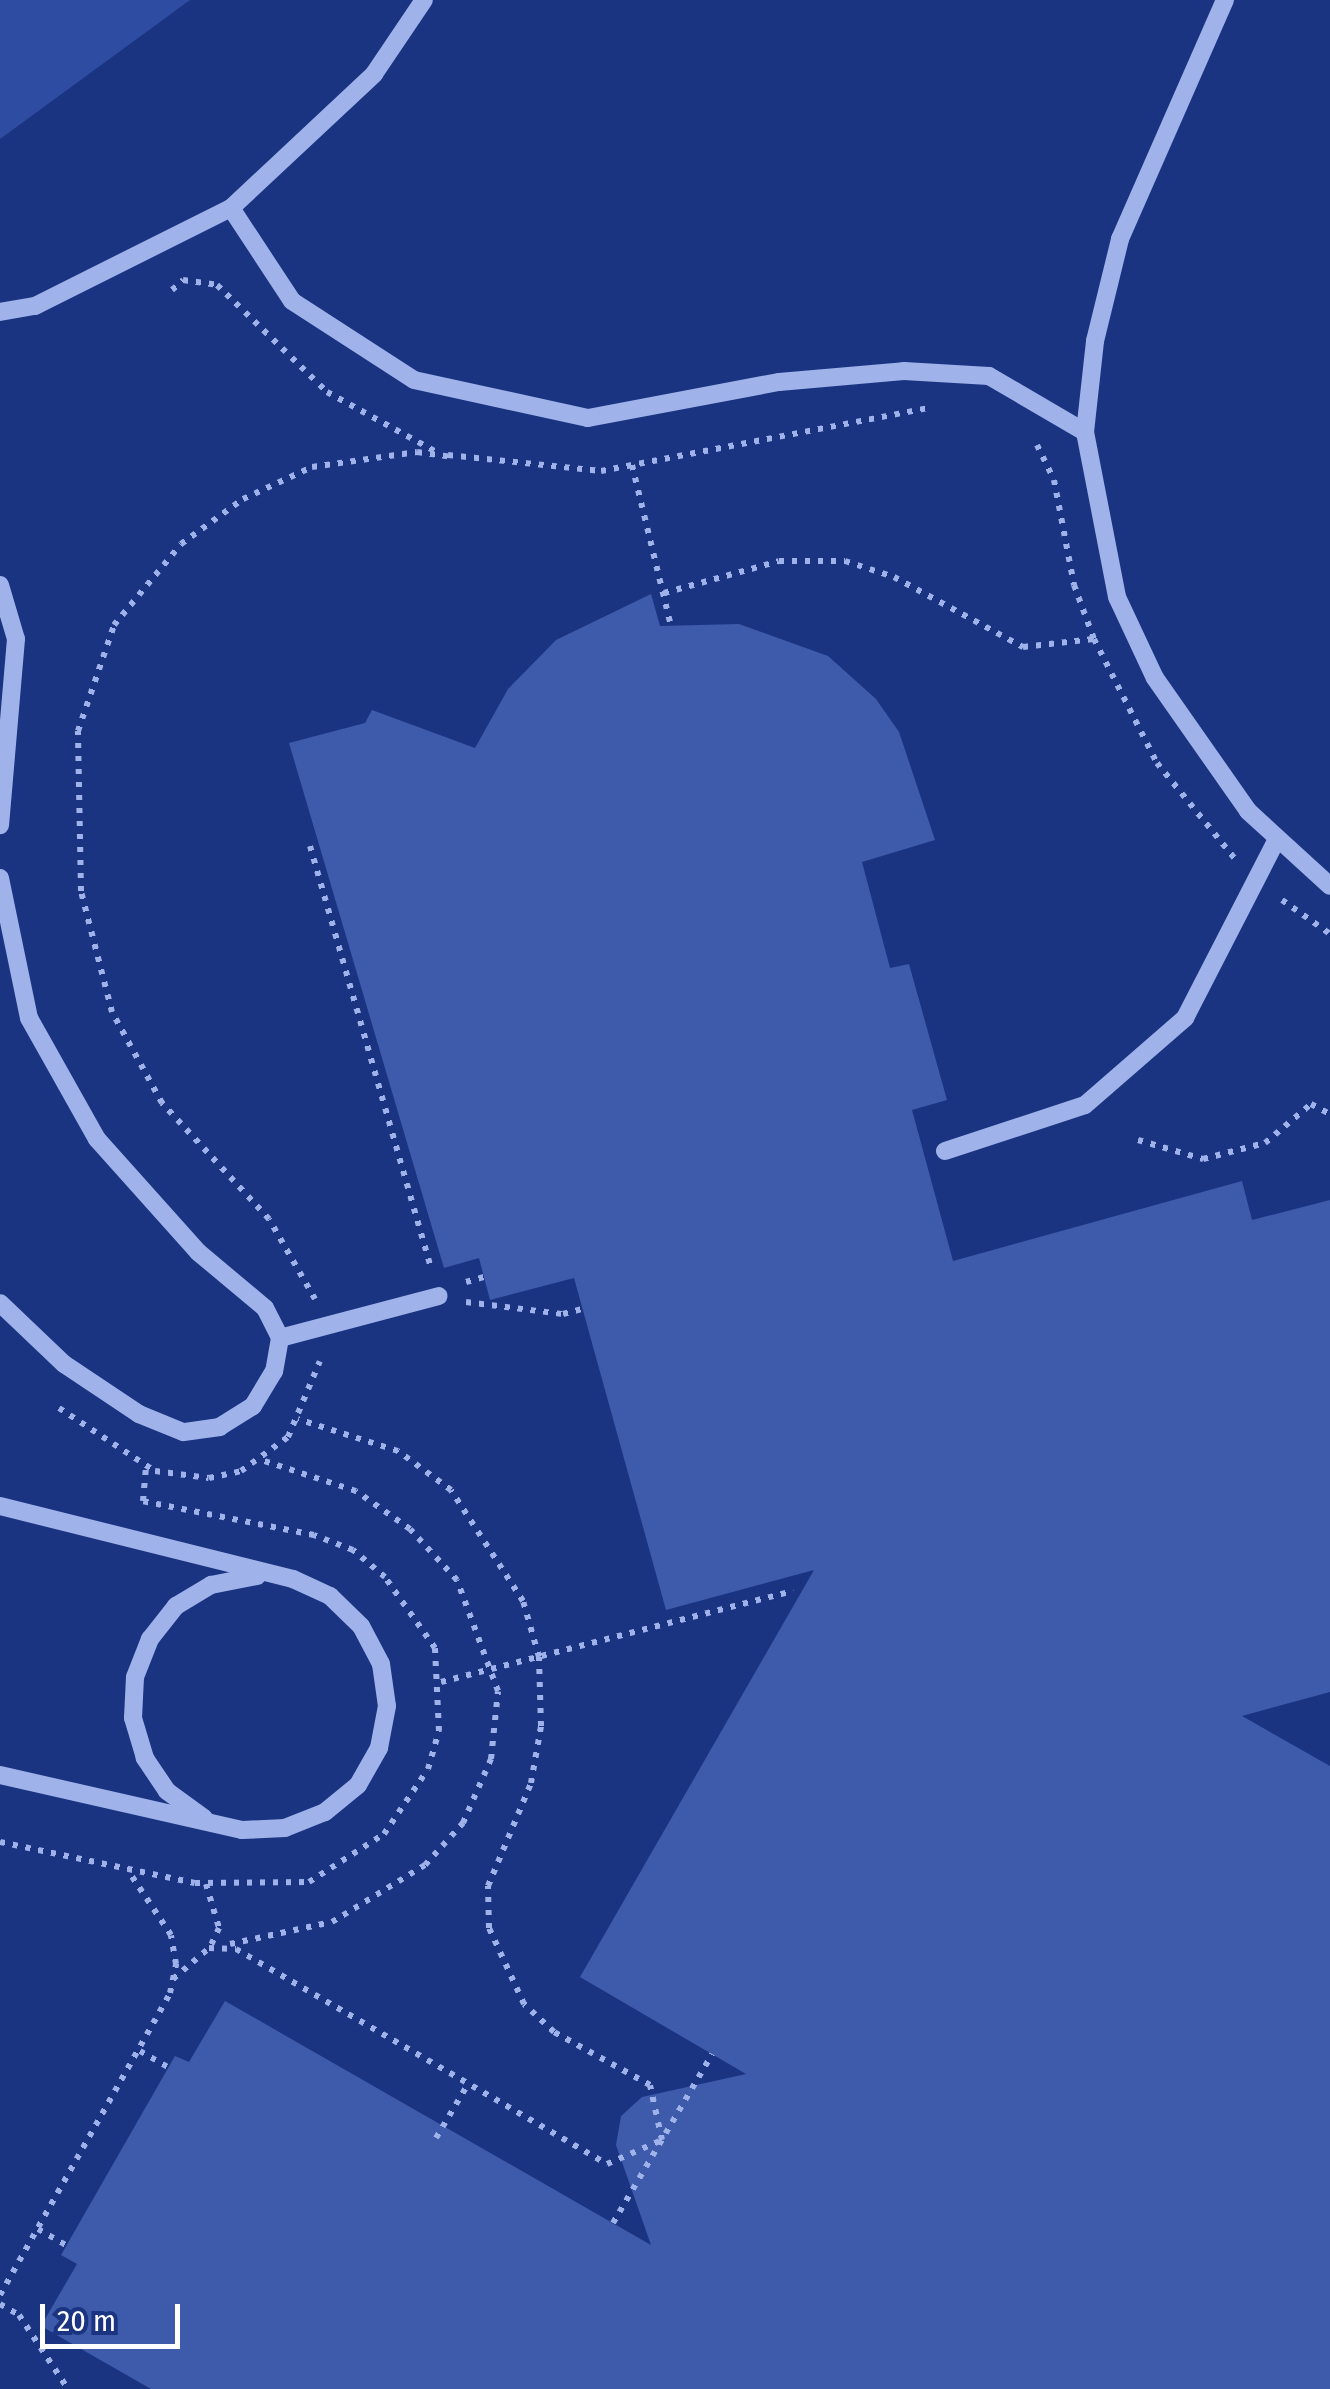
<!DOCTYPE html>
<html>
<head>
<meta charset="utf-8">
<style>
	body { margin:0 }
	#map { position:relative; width:1330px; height:2389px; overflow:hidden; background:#1b3482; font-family:"Fira Sans Condensed",sans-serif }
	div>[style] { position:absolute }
	.green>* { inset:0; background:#2e4ca1 }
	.building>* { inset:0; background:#3e5aaa }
	.path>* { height:6px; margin-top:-3px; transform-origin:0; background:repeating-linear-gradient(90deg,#9fb3ea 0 5px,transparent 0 13px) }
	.minor>* { height:18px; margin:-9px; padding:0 9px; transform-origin:9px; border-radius:9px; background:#9fb3ea }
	span { translate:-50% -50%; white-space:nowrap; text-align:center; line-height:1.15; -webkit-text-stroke:9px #1b3482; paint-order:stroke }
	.scale { position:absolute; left:40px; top:2304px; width:140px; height:45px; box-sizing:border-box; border:5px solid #fff; border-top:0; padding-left:12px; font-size:30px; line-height:35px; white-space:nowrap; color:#fff; -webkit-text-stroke:8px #1b3482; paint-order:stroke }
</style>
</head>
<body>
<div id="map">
	<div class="green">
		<i style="clip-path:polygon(0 0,190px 0,0 139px)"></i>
	</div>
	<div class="building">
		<i style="clip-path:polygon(651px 594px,660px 626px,739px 624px,828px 656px,876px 699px,899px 732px,935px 840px,862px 862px,890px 968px,909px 964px,947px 1100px,912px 1110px,953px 1261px,1242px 1181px,1252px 1220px,1330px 1200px,1330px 1692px,1242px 1716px,1330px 1766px,1330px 2389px,151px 2389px,41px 2326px,77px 2264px,61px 2255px,175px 2056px,189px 2062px,225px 2001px,651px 2245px,616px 2145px,621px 2116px,642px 2097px,746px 2074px,580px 1977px,814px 1570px,666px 1610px,574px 1278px,490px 1300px,479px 1258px,444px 1268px,289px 743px,365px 723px,372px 710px,475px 748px,508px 689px,556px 640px)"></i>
	</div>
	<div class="path">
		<i style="left:172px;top:290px;width:15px;rotate:-42deg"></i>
		<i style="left:183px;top:280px;width:34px;rotate:8deg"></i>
		<i style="left:217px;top:285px;width:153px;rotate:44.2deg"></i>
		<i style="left:327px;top:392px;width:124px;rotate:28.8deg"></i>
		<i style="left:1037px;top:445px;width:39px;rotate:64deg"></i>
		<i style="left:1054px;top:480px;width:107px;rotate:79.2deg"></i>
		<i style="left:1074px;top:585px;width:58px;rotate:69.7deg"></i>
		<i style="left:1094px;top:639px;width:139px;rotate:63.1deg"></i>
		<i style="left:1157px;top:763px;width:124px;rotate:50.9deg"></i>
		<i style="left:448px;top:455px;width:154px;rotate:6deg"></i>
		<i style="left:601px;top:471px;width:334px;rotate:-10.9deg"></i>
		<i style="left:632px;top:465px;width:166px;rotate:76.4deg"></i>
		<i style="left:664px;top:593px;width:119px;rotate:-15.5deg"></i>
		<i style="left:779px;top:561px;width:66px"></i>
		<i style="left:845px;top:561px;width:52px;rotate:18.1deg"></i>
		<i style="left:894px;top:577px;width:147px;rotate:28.5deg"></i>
		<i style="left:1023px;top:647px;width:71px;rotate:-6.4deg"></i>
		<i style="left:310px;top:846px;width:439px;rotate:74deg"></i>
		<i style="left:1282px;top:900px;width:59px;rotate:35.3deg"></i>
		<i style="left:1138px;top:1140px;width:68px;rotate:16.3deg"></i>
		<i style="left:1203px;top:1159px;width:64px;rotate:-14.5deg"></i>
		<i style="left:1265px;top:1143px;width:60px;rotate:-40.3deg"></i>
		<i style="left:1311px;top:1104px;width:21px;rotate:28deg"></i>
		<i style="left:466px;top:1282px;width:19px;rotate:-16deg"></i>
		<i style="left:315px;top:1299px;width:92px;rotate:-119.9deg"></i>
		<i style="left:269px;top:1219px;width:158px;rotate:-132.7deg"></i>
		<i style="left:162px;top:1103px;width:104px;rotate:-118.8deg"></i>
		<i style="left:112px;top:1012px;width:125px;rotate:-104.4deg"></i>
		<i style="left:81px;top:891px;width:160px;rotate:-91.1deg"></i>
		<i style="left:78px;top:731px;width:112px;rotate:-71.2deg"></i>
		<i style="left:114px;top:625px;width:105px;rotate:-50.4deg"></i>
		<i style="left:181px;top:544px;width:77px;rotate:-36deg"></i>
		<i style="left:243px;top:499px;width:76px;rotate:-24.9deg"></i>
		<i style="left:312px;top:467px;width:106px;rotate:-8.1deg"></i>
		<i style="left:417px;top:452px;width:35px;rotate:8deg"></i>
		<i style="left:466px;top:1302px;width:98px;rotate:7.1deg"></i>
		<i style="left:563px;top:1314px;width:20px;rotate:-15deg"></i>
		<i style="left:59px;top:1408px;width:115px;rotate:33.3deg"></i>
		<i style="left:155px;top:1471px;width:54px;rotate:7.4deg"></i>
		<i style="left:209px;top:1478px;width:33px;rotate:-12deg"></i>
		<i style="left:241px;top:1471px;width:58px;rotate:-35.9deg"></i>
		<i style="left:288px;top:1437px;width:82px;rotate:-67.2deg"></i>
		<i style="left:441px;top:1682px;width:364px;rotate:-14.5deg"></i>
		<i style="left:0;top:1842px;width:199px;rotate:11.9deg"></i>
		<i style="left:195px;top:1883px;width:114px;rotate:-0.5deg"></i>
		<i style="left:309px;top:1882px;width:89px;rotate:-32.6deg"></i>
		<i style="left:384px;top:1834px;width:78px;rotate:-55.9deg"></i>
		<i style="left:428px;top:1769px;width:40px;rotate:-74deg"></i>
		<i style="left:439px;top:1731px;width:83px;rotate:-92.8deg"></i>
		<i style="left:435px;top:1648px;width:87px;rotate:-125.2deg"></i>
		<i style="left:385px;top:1577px;width:42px;rotate:-139.8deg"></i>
		<i style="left:353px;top:1550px;width:42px;rotate:-159deg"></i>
		<i style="left:314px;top:1535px;width:174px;rotate:-168.8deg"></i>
		<i style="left:143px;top:1501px;width:35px;rotate:-85deg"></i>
		<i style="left:206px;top:1884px;width:46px;rotate:73.5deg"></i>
		<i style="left:219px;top:1928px;width:21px;rotate:115deg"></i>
		<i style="left:230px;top:1944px;width:104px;rotate:-12.2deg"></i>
		<i style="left:332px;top:1922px;width:109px;rotate:-31.5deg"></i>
		<i style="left:425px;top:1865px;width:57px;rotate:-47.9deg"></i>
		<i style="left:463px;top:1823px;width:70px;rotate:-66.4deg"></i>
		<i style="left:491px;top:1759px;width:68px;rotate:-84.1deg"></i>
		<i style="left:498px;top:1691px;width:118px;rotate:-110.3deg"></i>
		<i style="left:457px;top:1580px;width:69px;rotate:-132.7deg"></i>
		<i style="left:410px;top:1529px;width:66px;rotate:-144.9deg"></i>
		<i style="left:356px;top:1491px;width:100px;rotate:-161.9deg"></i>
		<i style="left:173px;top:1979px;width:48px;rotate:-40.7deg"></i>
		<i style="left:209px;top:1948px;width:27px;rotate:2deg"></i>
		<i style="left:236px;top:1949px;width:429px;rotate:30.1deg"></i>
		<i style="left:607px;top:2164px;width:60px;rotate:-23.6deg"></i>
		<i style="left:662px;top:2140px;width:56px;rotate:-102.3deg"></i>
		<i style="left:650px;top:2085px;width:110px;rotate:-151.1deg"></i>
		<i style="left:554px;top:2032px;width:41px;rotate:-137deg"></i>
		<i style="left:524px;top:2004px;width:84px;rotate:-114.7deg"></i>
		<i style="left:489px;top:1928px;width:42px;rotate:-91.4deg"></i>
		<i style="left:488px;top:1886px;width:112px;rotate:-67.3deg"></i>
		<i style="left:531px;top:1783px;width:58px;rotate:-80deg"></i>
		<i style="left:541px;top:1726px;width:69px;rotate:-91.7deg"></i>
		<i style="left:539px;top:1657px;width:58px;rotate:-105.9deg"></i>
		<i style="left:523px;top:1601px;width:132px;rotate:-123deg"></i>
		<i style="left:451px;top:1490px;width:66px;rotate:-143.7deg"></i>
		<i style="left:398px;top:1451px;width:105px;rotate:-162.3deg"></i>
		<i style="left:140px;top:2051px;width:32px;rotate:30deg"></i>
		<i style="left:436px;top:2138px;width:63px;rotate:-59.3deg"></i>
		<i style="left:613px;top:2223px;width:196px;rotate:-59.6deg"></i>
		<i style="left:38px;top:2229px;width:32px;rotate:30deg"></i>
		<i style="left:0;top:2295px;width:347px;rotate:-60.6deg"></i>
		<i style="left:170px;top:1993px;width:30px;rotate:-78deg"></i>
		<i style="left:176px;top:1964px;width:29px;rotate:-100deg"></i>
		<i style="left:171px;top:1935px;width:76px;rotate:-123.7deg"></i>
		<i style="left:0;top:2304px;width:22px;rotate:30deg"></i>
		<i style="left:19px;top:2315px;width:89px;rotate:56.5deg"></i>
	</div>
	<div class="minor">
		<i style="left:231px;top:208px;width:111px;rotate:56.7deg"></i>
		<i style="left:292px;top:301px;width:145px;rotate:32.9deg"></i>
		<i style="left:414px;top:380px;width:178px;rotate:12.3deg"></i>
		<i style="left:588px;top:418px;width:194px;rotate:-10.7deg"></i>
		<i style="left:779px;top:382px;width:125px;rotate:-5deg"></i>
		<i style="left:904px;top:371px;width:85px;rotate:3.4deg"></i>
		<i style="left:989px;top:376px;width:111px;rotate:30.3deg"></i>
		<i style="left:1085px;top:432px;width:92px;rotate:-83.7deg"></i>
		<i style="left:1095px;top:341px;width:105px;rotate:-76.2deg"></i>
		<i style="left:1120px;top:239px;width:261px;rotate:-66.3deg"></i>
		<i style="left:0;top:312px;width:36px;rotate:-10deg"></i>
		<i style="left:35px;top:306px;width:219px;rotate:-26.6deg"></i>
		<i style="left:231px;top:208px;width:196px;rotate:-43.1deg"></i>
		<i style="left:374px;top:74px;width:89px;rotate:-56deg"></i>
		<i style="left:1085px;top:432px;width:168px;rotate:79deg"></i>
		<i style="left:1117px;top:597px;width:89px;rotate:64.9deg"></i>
		<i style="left:1155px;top:678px;width:162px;rotate:55deg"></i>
		<i style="left:1248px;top:811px;width:111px;rotate:42.4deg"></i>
		<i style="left:0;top:585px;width:56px;rotate:73.5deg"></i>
		<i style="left:16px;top:639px;width:187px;rotate:94.9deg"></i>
		<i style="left:0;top:878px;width:143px;rotate:78.3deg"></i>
		<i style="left:29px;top:1018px;width:139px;rotate:60.7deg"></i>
		<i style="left:97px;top:1139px;width:152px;rotate:48.2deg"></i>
		<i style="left:198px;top:1252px;width:87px;rotate:39.9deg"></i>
		<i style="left:265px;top:1308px;width:34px;rotate:63deg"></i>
		<i style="left:280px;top:1338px;width:34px;rotate:100deg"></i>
		<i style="left:274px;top:1371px;width:41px;rotate:121deg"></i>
		<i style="left:253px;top:1406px;width:39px;rotate:148deg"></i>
		<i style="left:220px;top:1427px;width:37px;rotate:172deg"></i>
		<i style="left:183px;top:1432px;width:48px;rotate:-157.8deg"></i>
		<i style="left:139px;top:1414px;width:90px;rotate:-146.3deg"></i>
		<i style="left:64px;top:1364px;width:88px;rotate:-136.4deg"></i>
		<i style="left:945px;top:1151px;width:147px;rotate:-18.2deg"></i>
		<i style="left:1085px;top:1105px;width:133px;rotate:-41deg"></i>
		<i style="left:1185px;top:1018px;width:199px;rotate:-62.8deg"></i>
		<i style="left:280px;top:1338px;width:164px;rotate:-14.8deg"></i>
		<i style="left:0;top:1506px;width:302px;rotate:14deg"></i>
		<i style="left:293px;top:1579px;width:41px;rotate:24.7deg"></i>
		<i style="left:330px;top:1596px;width:43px;rotate:44.1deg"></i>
		<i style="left:361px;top:1626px;width:43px;rotate:62.2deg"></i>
		<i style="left:381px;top:1664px;width:42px;rotate:81.9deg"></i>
		<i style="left:387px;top:1706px;width:43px;rotate:100.8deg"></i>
		<i style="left:379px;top:1748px;width:43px;rotate:119.6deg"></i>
		<i style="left:358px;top:1785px;width:43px;rotate:140.7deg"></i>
		<i style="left:325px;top:1812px;width:43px;rotate:158.2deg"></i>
		<i style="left:285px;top:1828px;width:43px;rotate:177.3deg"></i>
		<i style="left:242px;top:1830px;width:248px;rotate:-167.2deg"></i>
		<i style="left:204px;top:1818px;width:46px;rotate:-143.9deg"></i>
		<i style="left:167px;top:1791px;width:40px;rotate:-124deg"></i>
		<i style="left:145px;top:1758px;width:42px;rotate:-106.7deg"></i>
		<i style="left:133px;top:1718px;width:41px;rotate:-87.2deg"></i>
		<i style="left:135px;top:1677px;width:41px;rotate:-68.5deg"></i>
		<i style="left:150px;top:1639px;width:42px;rotate:-51.8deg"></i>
		<i style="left:176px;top:1606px;width:41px;rotate:-31deg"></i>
		<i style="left:211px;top:1585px;width:47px;rotate:-11.1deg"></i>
	</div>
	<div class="scale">20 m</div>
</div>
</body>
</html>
